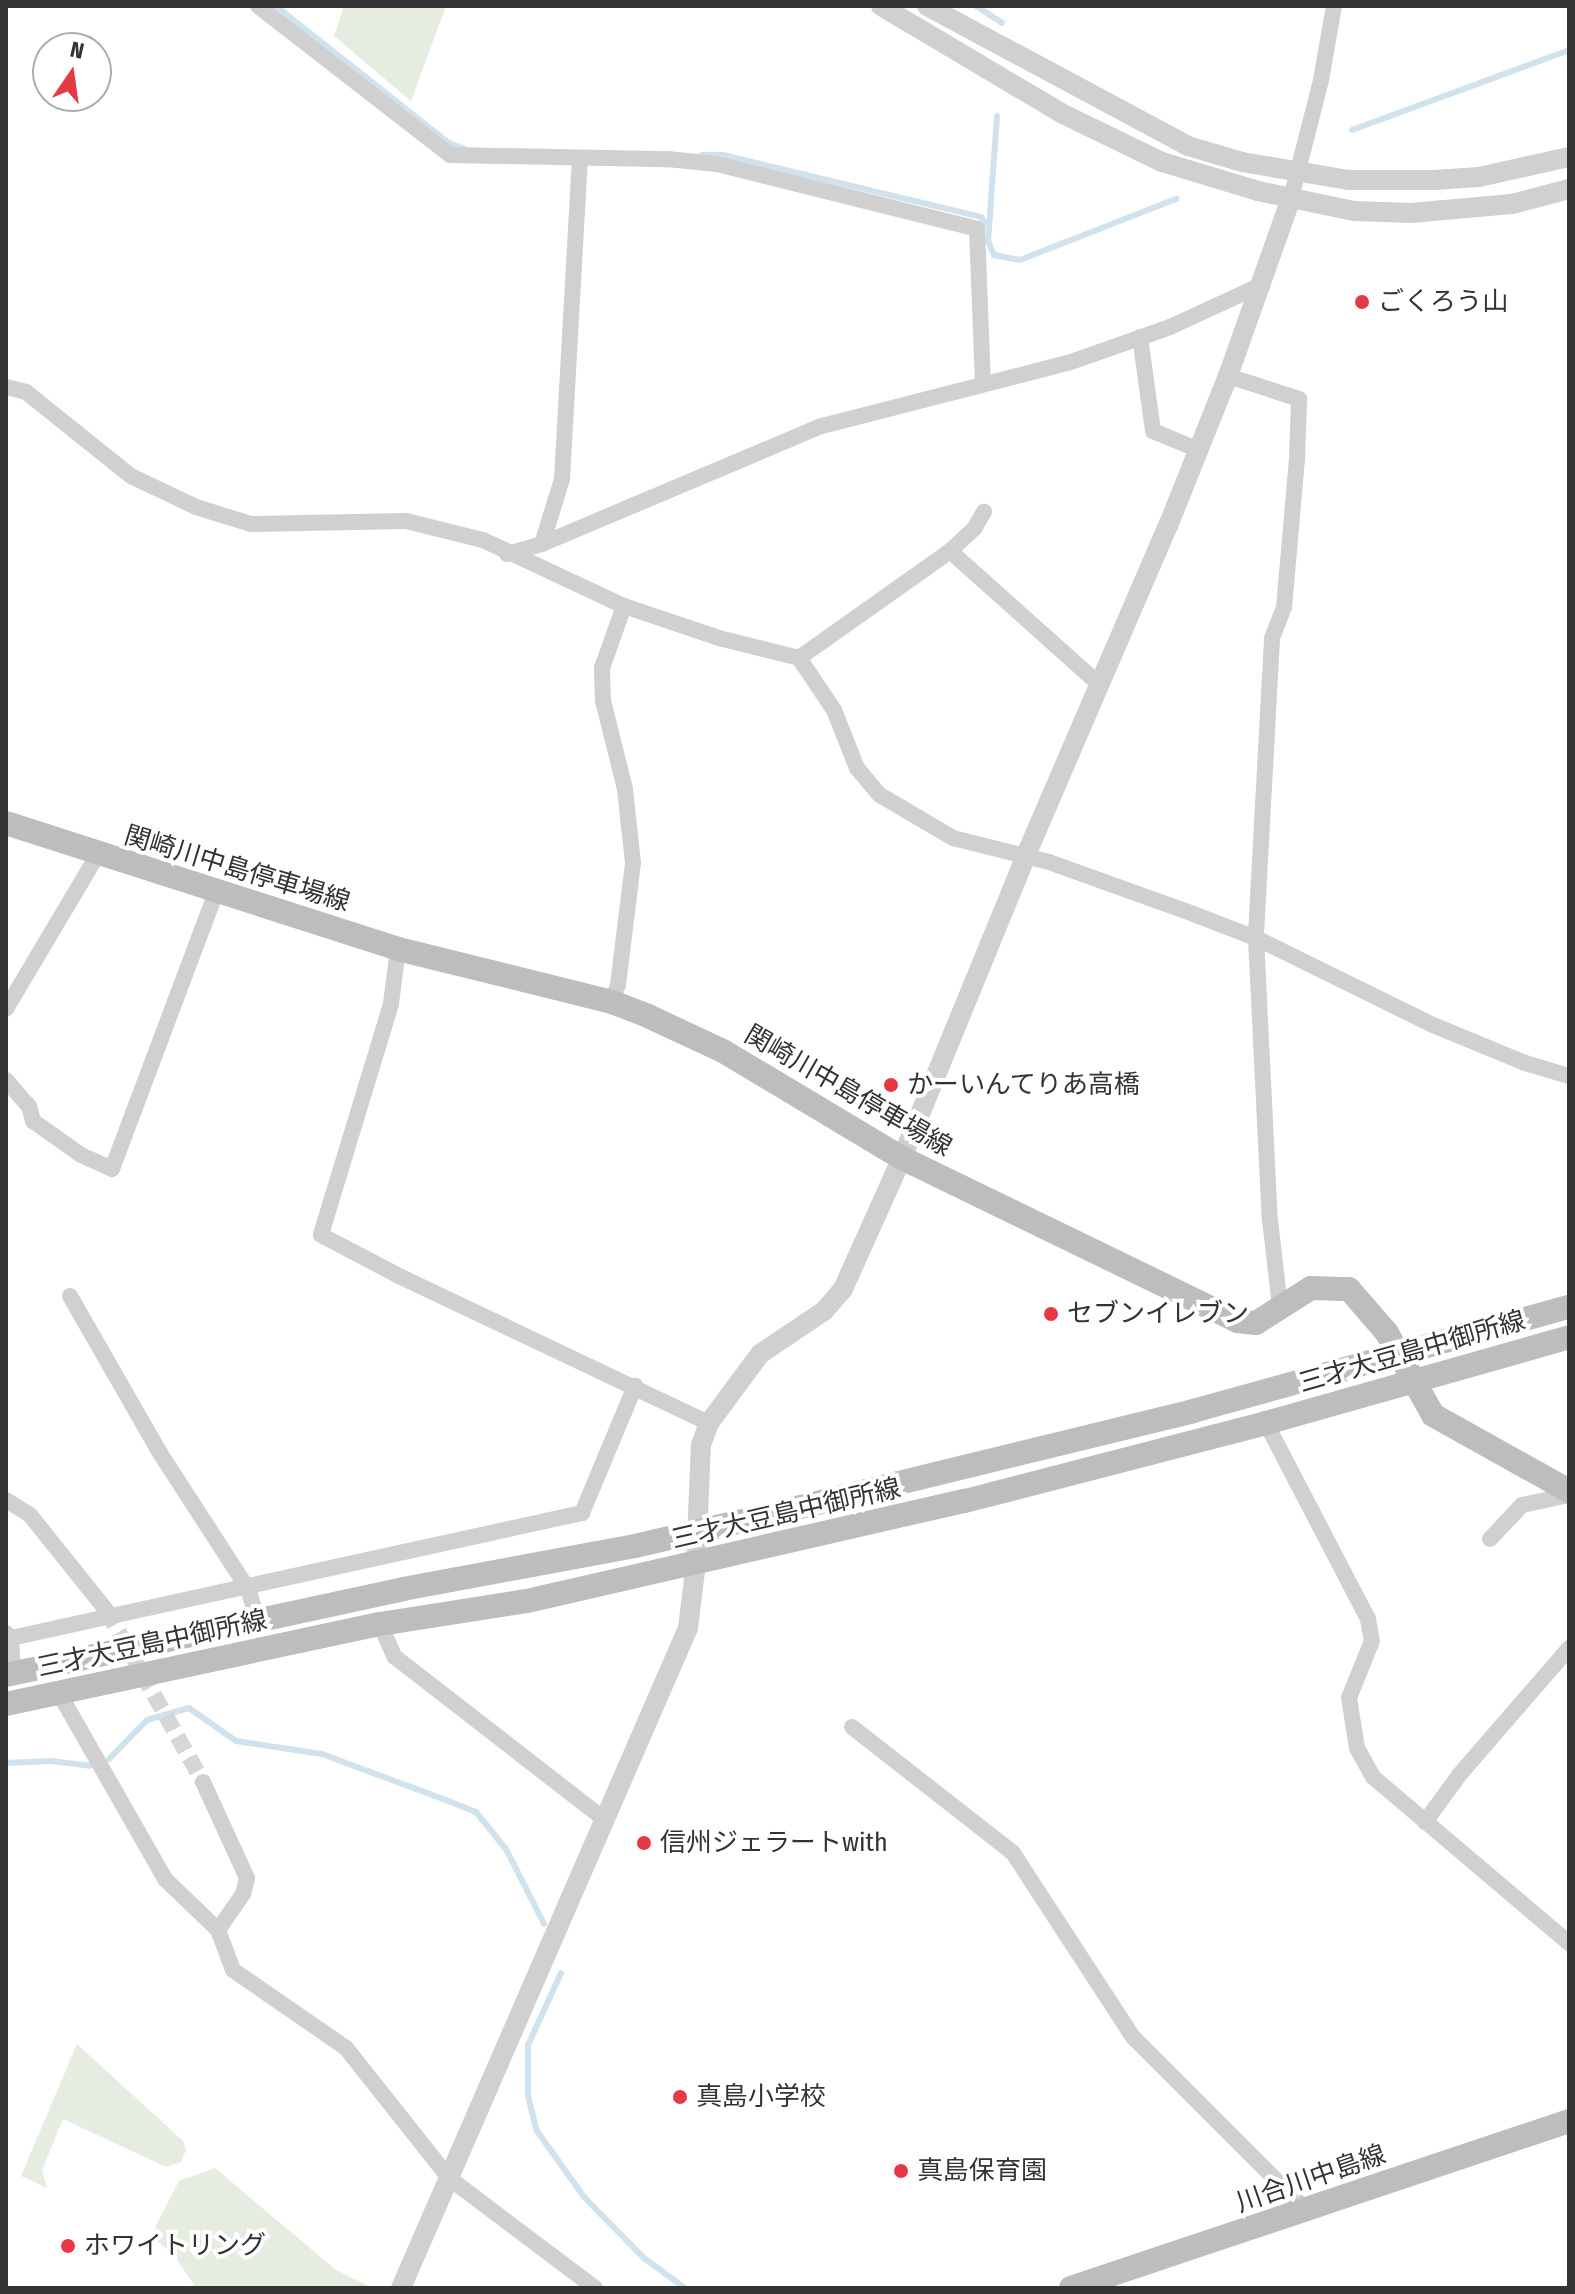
<!DOCTYPE html>
<html>
<head>
<meta charset="utf-8">
<style>
	body { margin:0 }
	#map { position:relative; width:1575px; height:2294px; overflow:hidden; background:#fff; font-family:"Fira Sans Condensed","Noto Sans JP",sans-serif }
	div>[style] { position:absolute }
	.green>* { inset:0; background:#e6ecdf }
	.stream>* { height:6px; margin:-3px; padding:0 3px; transform-origin:3px; border-radius:3px; background:#cfe2ee }
	.minor-tunnel>* { height:16px; margin-top:-8px; transform-origin:0; background:repeating-linear-gradient(90deg,#d6d6d6 0 16px,transparent 0 24px) }
	.minor>* { height:16px; margin:-8px; padding:0 8px; transform-origin:8px; border-radius:8px; background:#d0d0d0 }
	.tertiary>* { height:20px; margin:-10px; padding:0 10px; transform-origin:10px; border-radius:10px; background:#d0d0d0 }
	.secondary>* { height:24px; margin:-12px; padding:0 12px; transform-origin:12px; border-radius:12px; background:#bdbdbd }
	.dots>* { width:22px; height:22px; translate:-50% -50%; box-sizing:border-box; border:4px solid #fff; border-radius:50% }
	span { translate:-50% -50%; white-space:nowrap; text-align:center; line-height:1.15; -webkit-text-stroke:8px #fff; paint-order:stroke }
	.poi-label { font-size:26px; color:#333 }
	.left { translate:0 -50%; text-align:left }
	.street-label { font-size:26px; color:#333 }
	.frame { position:absolute; inset:0; border:8px solid #333; pointer-events:none }
	.north { position:absolute; left:32px; top:32px; width:80px; height:80px; box-sizing:border-box; background:#fff; border:2px solid #adadad; border-radius:50%; rotate:13deg; font-size:22px; font-weight:700; line-height:32px; text-align:center; color:#333 }
	.north::after { content:''; display:block; margin:auto; width:28px; height:36px; background:#e63946; clip-path:polygon(50% 0,100% 100%,50% 72%,0 100%) }
</style>
</head>
<body>
<div id="map">
	<div class="green">
		<i style="clip-path:polygon(344px 6px,446px 6px,411px 101px,334px 36px)"></i>
		<i style="clip-path:polygon(77px 2044px,183px 2141px,186px 2150px,181px 2162px,166px 2167px,63px 2119px,42px 2170px,47px 2188px,21px 2176px)"></i>
		<i style="clip-path:polygon(215px 2168px,336px 2270px,373px 2288px,196px 2288px,176px 2258px,151px 2235px,179px 2181px)"></i>
	</div>
	<div class="stream">
		<i style="left:276px;top:6px;width:221px;rotate:38.4deg"></i>
		<i style="left:449px;top:143px;width:15px;rotate:20deg"></i>
		<i style="left:976px;top:6px;width:31px;rotate:33deg"></i>
		<i style="left:997px;top:116px;width:125px;rotate:94.1deg"></i>
		<i style="left:988px;top:241px;width:15px;rotate:67deg"></i>
		<i style="left:994px;top:255px;width:26px;rotate:11deg"></i>
		<i style="left:1020px;top:260px;width:168px;rotate:-21.4deg"></i>
		<i style="left:1352px;top:130px;width:231px;rotate:-20.2deg"></i>
		<i style="left:702px;top:155px;width:21px"></i>
		<i style="left:723px;top:155px;width:265px;rotate:13.5deg"></i>
		<i style="left:981px;top:217px;width:14px;rotate:56deg"></i>
		<i style="left:109px;top:1759px;width:54px;rotate:-45.7deg"></i>
		<i style="left:147px;top:1720px;width:44px;rotate:-15.9deg"></i>
		<i style="left:189px;top:1708px;width:57px;rotate:35.1deg"></i>
		<i style="left:236px;top:1741px;width:87px;rotate:8.6deg"></i>
		<i style="left:322px;top:1754px;width:132px;rotate:20.4deg"></i>
		<i style="left:446px;top:1800px;width:32px;rotate:22deg"></i>
		<i style="left:476px;top:1812px;width:48px;rotate:51deg"></i>
		<i style="left:506px;top:1849px;width:84px;rotate:63.1deg"></i>
		<i style="left:6px;top:1763px;width:45px;rotate:-2.5deg"></i>
		<i style="left:51px;top:1761px;width:39px;rotate:7deg"></i>
		<i style="left:561px;top:1973px;width:79px;rotate:114.6deg"></i>
		<i style="left:528px;top:2045px;width:51px;rotate:90deg"></i>
		<i style="left:528px;top:2096px;width:36px;rotate:76deg"></i>
		<i style="left:537px;top:2131px;width:81px;rotate:54.5deg"></i>
		<i style="left:584px;top:2197px;width:86px;rotate:45.5deg"></i>
		<i style="left:644px;top:2258px;width:51px;rotate:36.2deg"></i>
	</div>
	<div class="minor-tunnel">
		<i style="left:107px;top:1611px;width:196px;rotate:60.7deg"></i>
	</div>
	<div class="minor">
		<i style="left:258px;top:6px;width:243px;rotate:37.8deg"></i>
		<i style="left:450px;top:155px;width:217px;rotate:1.1deg"></i>
		<i style="left:667px;top:159px;width:50px;rotate:5.7deg"></i>
		<i style="left:717px;top:164px;width:268px;rotate:14deg"></i>
		<i style="left:977px;top:229px;width:155px;rotate:87.8deg"></i>
		<i style="left:1291px;top:198px;width:122px;rotate:-75.7deg"></i>
		<i style="left:1321px;top:80px;width:75px;rotate:-80deg"></i>
		<i style="left:1140px;top:337px;width:95px;rotate:82.1deg"></i>
		<i style="left:1153px;top:431px;width:50px;rotate:22.4deg"></i>
		<i style="left:1228px;top:376px;width:75px;rotate:17.9deg"></i>
		<i style="left:1299px;top:399px;width:60px;rotate:91.9deg"></i>
		<i style="left:1297px;top:459px;width:149px;rotate:95deg"></i>
		<i style="left:1284px;top:607px;width:34px;rotate:111deg"></i>
		<i style="left:1272px;top:639px;width:299px;rotate:93.1deg"></i>
		<i style="left:1256px;top:938px;width:282px;rotate:87.2deg"></i>
		<i style="left:1270px;top:1220px;width:88px;rotate:83.4deg"></i>
		<i style="left:6px;top:387px;width:21px;rotate:14deg"></i>
		<i style="left:26px;top:392px;width:134px;rotate:38.7deg"></i>
		<i style="left:131px;top:476px;width:72px;rotate:25.5deg"></i>
		<i style="left:196px;top:507px;width:58px;rotate:17.2deg"></i>
		<i style="left:251px;top:524px;width:155px;rotate:-1.1deg"></i>
		<i style="left:406px;top:521px;width:79px;rotate:13.9deg"></i>
		<i style="left:483px;top:540px;width:156px;rotate:25.1deg"></i>
		<i style="left:624px;top:606px;width:100px;rotate:18.6deg"></i>
		<i style="left:719px;top:638px;width:82px;rotate:14deg"></i>
		<i style="left:799px;top:658px;width:63px;rotate:56.1deg"></i>
		<i style="left:834px;top:710px;width:62px;rotate:68.4deg"></i>
		<i style="left:857px;top:768px;width:35px;rotate:50deg"></i>
		<i style="left:880px;top:795px;width:85px;rotate:30.5deg"></i>
		<i style="left:953px;top:838px;width:99px;rotate:14deg"></i>
		<i style="left:1049px;top:862px;width:156px;rotate:19.8deg"></i>
		<i style="left:1196px;top:915px;width:64px;rotate:21deg"></i>
		<i style="left:1256px;top:938px;width:197px;rotate:26.2deg"></i>
		<i style="left:1433px;top:1025px;width:100px;rotate:22.4deg"></i>
		<i style="left:1525px;top:1063px;width:46px;rotate:16.5deg"></i>
		<i style="left:542px;top:544px;width:68px;rotate:-72.9deg"></i>
		<i style="left:562px;top:479px;width:321px;rotate:-86.8deg"></i>
		<i style="left:950px;top:551px;width:33px;rotate:-43deg"></i>
		<i style="left:974px;top:529px;width:20px;rotate:-60deg"></i>
		<i style="left:507px;top:554px;width:36px;rotate:-16deg"></i>
		<i style="left:542px;top:544px;width:304px;rotate:-22.9deg"></i>
		<i style="left:822px;top:426px;width:254px;rotate:-14.4deg"></i>
		<i style="left:1068px;top:363px;width:108px;rotate:-19.4deg"></i>
		<i style="left:1170px;top:327px;width:98px;rotate:-24.7deg"></i>
		<i style="left:799px;top:658px;width:185px;rotate:-35.3deg"></i>
		<i style="left:950px;top:551px;width:200px;rotate:41.8deg"></i>
		<i style="left:398px;top:949px;width:55px;rotate:97.3deg"></i>
		<i style="left:391px;top:1004px;width:241px;rotate:106.9deg"></i>
		<i style="left:321px;top:1235px;width:88px;rotate:27.7deg"></i>
		<i style="left:399px;top:1276px;width:343px;rotate:25.4deg"></i>
		<i style="left:612px;top:1002px;width:18px;rotate:-71deg"></i>
		<i style="left:618px;top:985px;width:123px;rotate:-83deg"></i>
		<i style="left:633px;top:863px;width:74px;rotate:-96.2deg"></i>
		<i style="left:625px;top:789px;width:91px;rotate:-104deg"></i>
		<i style="left:603px;top:701px;width:33px;rotate:-92deg"></i>
		<i style="left:602px;top:668px;width:66px;rotate:-70.5deg"></i>
		<i style="left:6px;top:1009px;width:180px;rotate:-59.3deg"></i>
		<i style="left:6px;top:1080px;width:35px;rotate:49deg"></i>
		<i style="left:29px;top:1106px;width:16px;rotate:75deg"></i>
		<i style="left:33px;top:1121px;width:59px;rotate:35.3deg"></i>
		<i style="left:81px;top:1155px;width:34px;rotate:24deg"></i>
		<i style="left:112px;top:1169px;width:295px;rotate:-69.4deg"></i>
		<i style="left:70px;top:1296px;width:181px;rotate:60.2deg"></i>
		<i style="left:160px;top:1453px;width:162px;rotate:57.1deg"></i>
		<i style="left:248px;top:1589px;width:32px;rotate:72deg"></i>
		<i style="left:1266px;top:1423px;width:221px;rotate:62.5deg"></i>
		<i style="left:1368px;top:1619px;width:22px;rotate:80deg"></i>
		<i style="left:1372px;top:1641px;width:61px;rotate:112deg"></i>
		<i style="left:1349px;top:1698px;width:51px;rotate:80.9deg"></i>
		<i style="left:1357px;top:1748px;width:33px;rotate:61deg"></i>
		<i style="left:1373px;top:1777px;width:257px;rotate:40.3deg"></i>
		<i style="left:6px;top:1500px;width:28px;rotate:32deg"></i>
		<i style="left:30px;top:1515px;width:123px;rotate:51.3deg"></i>
		<i style="left:1490px;top:1539px;width:47px;rotate:-46.7deg"></i>
		<i style="left:1522px;top:1505px;width:48px;rotate:-12deg"></i>
		<i style="left:380px;top:1624px;width:36px;rotate:66deg"></i>
		<i style="left:395px;top:1657px;width:266px;rotate:37.8deg"></i>
		<i style="left:6px;top:1633px;width:7px;rotate:45deg"></i>
		<i style="left:11px;top:1638px;width:35px;rotate:87deg"></i>
		<i style="left:11px;top:1638px;width:585px;rotate:-12.35deg"></i>
		<i style="left:582px;top:1513px;width:138px;rotate:-67.3deg"></i>
		<i style="left:59px;top:1693px;width:214px;rotate:60.3deg"></i>
		<i style="left:165px;top:1879px;width:74px;rotate:43.9deg"></i>
		<i style="left:218px;top:1930px;width:43px;rotate:69.4deg"></i>
		<i style="left:233px;top:1970px;width:137px;rotate:34.6deg"></i>
		<i style="left:346px;top:2048px;width:166px;rotate:51.6deg"></i>
		<i style="left:449px;top:2178px;width:183px;rotate:37deg"></i>
		<i style="left:852px;top:1727px;width:204px;rotate:38deg"></i>
		<i style="left:1013px;top:1853px;width:220px;rotate:56.9deg"></i>
		<i style="left:1133px;top:2037px;width:245px;rotate:45deg"></i>
		<i style="left:203px;top:1782px;width:106px;rotate:65.4deg"></i>
		<i style="left:247px;top:1878px;width:16px;rotate:104deg"></i>
		<i style="left:243px;top:1894px;width:44px;rotate:124.8deg"></i>
		<i style="left:1425px;top:1822px;width:59px;rotate:-53.9deg"></i>
		<i style="left:1460px;top:1774px;width:167px;rotate:-49.1deg"></i>
	</div>
	<div class="tertiary">
		<i style="left:881px;top:6px;width:209px;rotate:30.7deg"></i>
		<i style="left:1061px;top:113px;width:112px;rotate:25.9deg"></i>
		<i style="left:1162px;top:162px;width:100px;rotate:16.8deg"></i>
		<i style="left:1258px;top:191px;width:98px;rotate:11.8deg"></i>
		<i style="left:1354px;top:211px;width:57px;rotate:2deg"></i>
		<i style="left:1411px;top:213px;width:101px;rotate:-5.1deg"></i>
		<i style="left:1512px;top:204px;width:59px;rotate:-14.7deg"></i>
		<i style="left:927px;top:6px;width:296px;rotate:28.2deg"></i>
		<i style="left:1188px;top:146px;width:56px;rotate:16.5deg"></i>
		<i style="left:1242px;top:162px;width:108px;rotate:9.6deg"></i>
		<i style="left:1348px;top:180px;width:86px"></i>
		<i style="left:1434px;top:180px;width:45px;rotate:-3.8deg"></i>
		<i style="left:1479px;top:177px;width:92px;rotate:-12.5deg"></i>
		<i style="left:401px;top:2288px;width:720px;rotate:-66.5deg"></i>
		<i style="left:688px;top:1628px;width:65px;rotate:-83deg"></i>
		<i style="left:696px;top:1563px;width:118px;rotate:-87.6deg"></i>
		<i style="left:701px;top:1445px;width:23px;rotate:-70deg"></i>
		<i style="left:709px;top:1423px;width:86px;rotate:-53.5deg"></i>
		<i style="left:760px;top:1354px;width:77px;rotate:-33.9deg"></i>
		<i style="left:824px;top:1311px;width:29px;rotate:-49deg"></i>
		<i style="left:843px;top:1289px;width:144px;rotate:-65.8deg"></i>
		<i style="left:902px;top:1158px;width:327px;rotate:-67.7deg"></i>
		<i style="left:1026px;top:855px;width:358px;rotate:-66.7deg"></i>
		<i style="left:1168px;top:526px;width:162px;rotate:-68.2deg"></i>
		<i style="left:1228px;top:376px;width:189px;rotate:-70.5deg"></i>
	</div>
	<div class="secondary">
		<i style="left:6px;top:823px;width:412px;rotate:17.8deg"></i>
		<i style="left:398px;top:949px;width:220px;rotate:13.9deg"></i>
		<i style="left:612px;top:1002px;width:39px;rotate:21deg"></i>
		<i style="left:648px;top:1016px;width:83px;rotate:25deg"></i>
		<i style="left:723px;top:1051px;width:209px;rotate:30.9deg"></i>
		<i style="left:902px;top:1158px;width:373px;rotate:25.9deg"></i>
		<i style="left:1237px;top:1321px;width:19px;rotate:6deg"></i>
		<i style="left:1256px;top:1323px;width:65px;rotate:-32.5deg"></i>
		<i style="left:1311px;top:1288px;width:38px;rotate:2deg"></i>
		<i style="left:1349px;top:1289px;width:58px;rotate:49.2deg"></i>
		<i style="left:1387px;top:1333px;width:94px;rotate:60.7deg"></i>
		<i style="left:1433px;top:1415px;width:156px;rotate:29.2deg"></i>
		<i style="left:6px;top:1675px;width:406px;rotate:-12.2deg"></i>
		<i style="left:403px;top:1589px;width:236px;rotate:-10.5deg"></i>
		<i style="left:635px;top:1546px;width:119px;rotate:-13.1deg"></i>
		<i style="left:751px;top:1519px;width:455px;rotate:-13.7deg"></i>
		<i style="left:1193px;top:1411px;width:390px;rotate:-15.5deg"></i>
		<i style="left:6px;top:1704px;width:382px;rotate:-12.1deg"></i>
		<i style="left:380px;top:1624px;width:149px;rotate:-8.9deg"></i>
		<i style="left:527px;top:1601px;width:449px;rotate:-12.9deg"></i>
		<i style="left:965px;top:1501px;width:311px;rotate:-14.5deg"></i>
		<i style="left:1266px;top:1423px;width:315px;rotate:-15.8deg"></i>
		<i style="left:1071px;top:2288px;width:525px;rotate:-18.54deg"></i>
	</div>
	<div class="dots">
		<i style="left:1362px;top:302px;background:#e63946"></i>
		<i style="left:891px;top:1085px;background:#e63946"></i>
		<i style="left:1051px;top:1314px;background:#e63946"></i>
		<i style="left:644px;top:1843px;background:#e63946"></i>
		<i style="left:680px;top:2097px;background:#e63946"></i>
		<i style="left:901px;top:2171px;background:#e63946"></i>
		<i style="left:68px;top:2246px;background:#e63946"></i>
	</div>
	<div class="poi-label">
		<span class="left" style="left:1378px;top:302px">ごくろう山</span>
		<span class="left" style="left:907px;top:1085px">かーいんてりあ高橋</span>
		<span class="left" style="left:1067px;top:1314px">セブンイレブン</span>
		<span class="left" style="left:660px;top:1843px">信州ジェラートwith</span>
		<span class="left" style="left:696px;top:2097px">真島小学校</span>
		<span class="left" style="left:917px;top:2171px">真島保育園</span>
		<span class="left" style="left:84px;top:2246px">ホワイトリング</span>
	</div>
	<div class="street-label">
		<span style="left:237px;top:869px;rotate:17deg">関崎川中島停車場線</span>
		<span style="left:848px;top:1091px;rotate:30deg">関崎川中島停車場線</span>
		<span style="left:1412px;top:1352px;rotate:-16deg">三才大豆島中御所線</span>
		<span style="left:786px;top:1514px;rotate:-13deg">三才大豆島中御所線</span>
		<span style="left:152px;top:1644px;rotate:-12deg">三才大豆島中御所線</span>
		<span style="left:1311px;top:2179px;rotate:-19deg">川合川中島線</span>
	</div>
	<div class="frame"></div>
	<div class="north">N</div>
</div>
</body>
</html>
